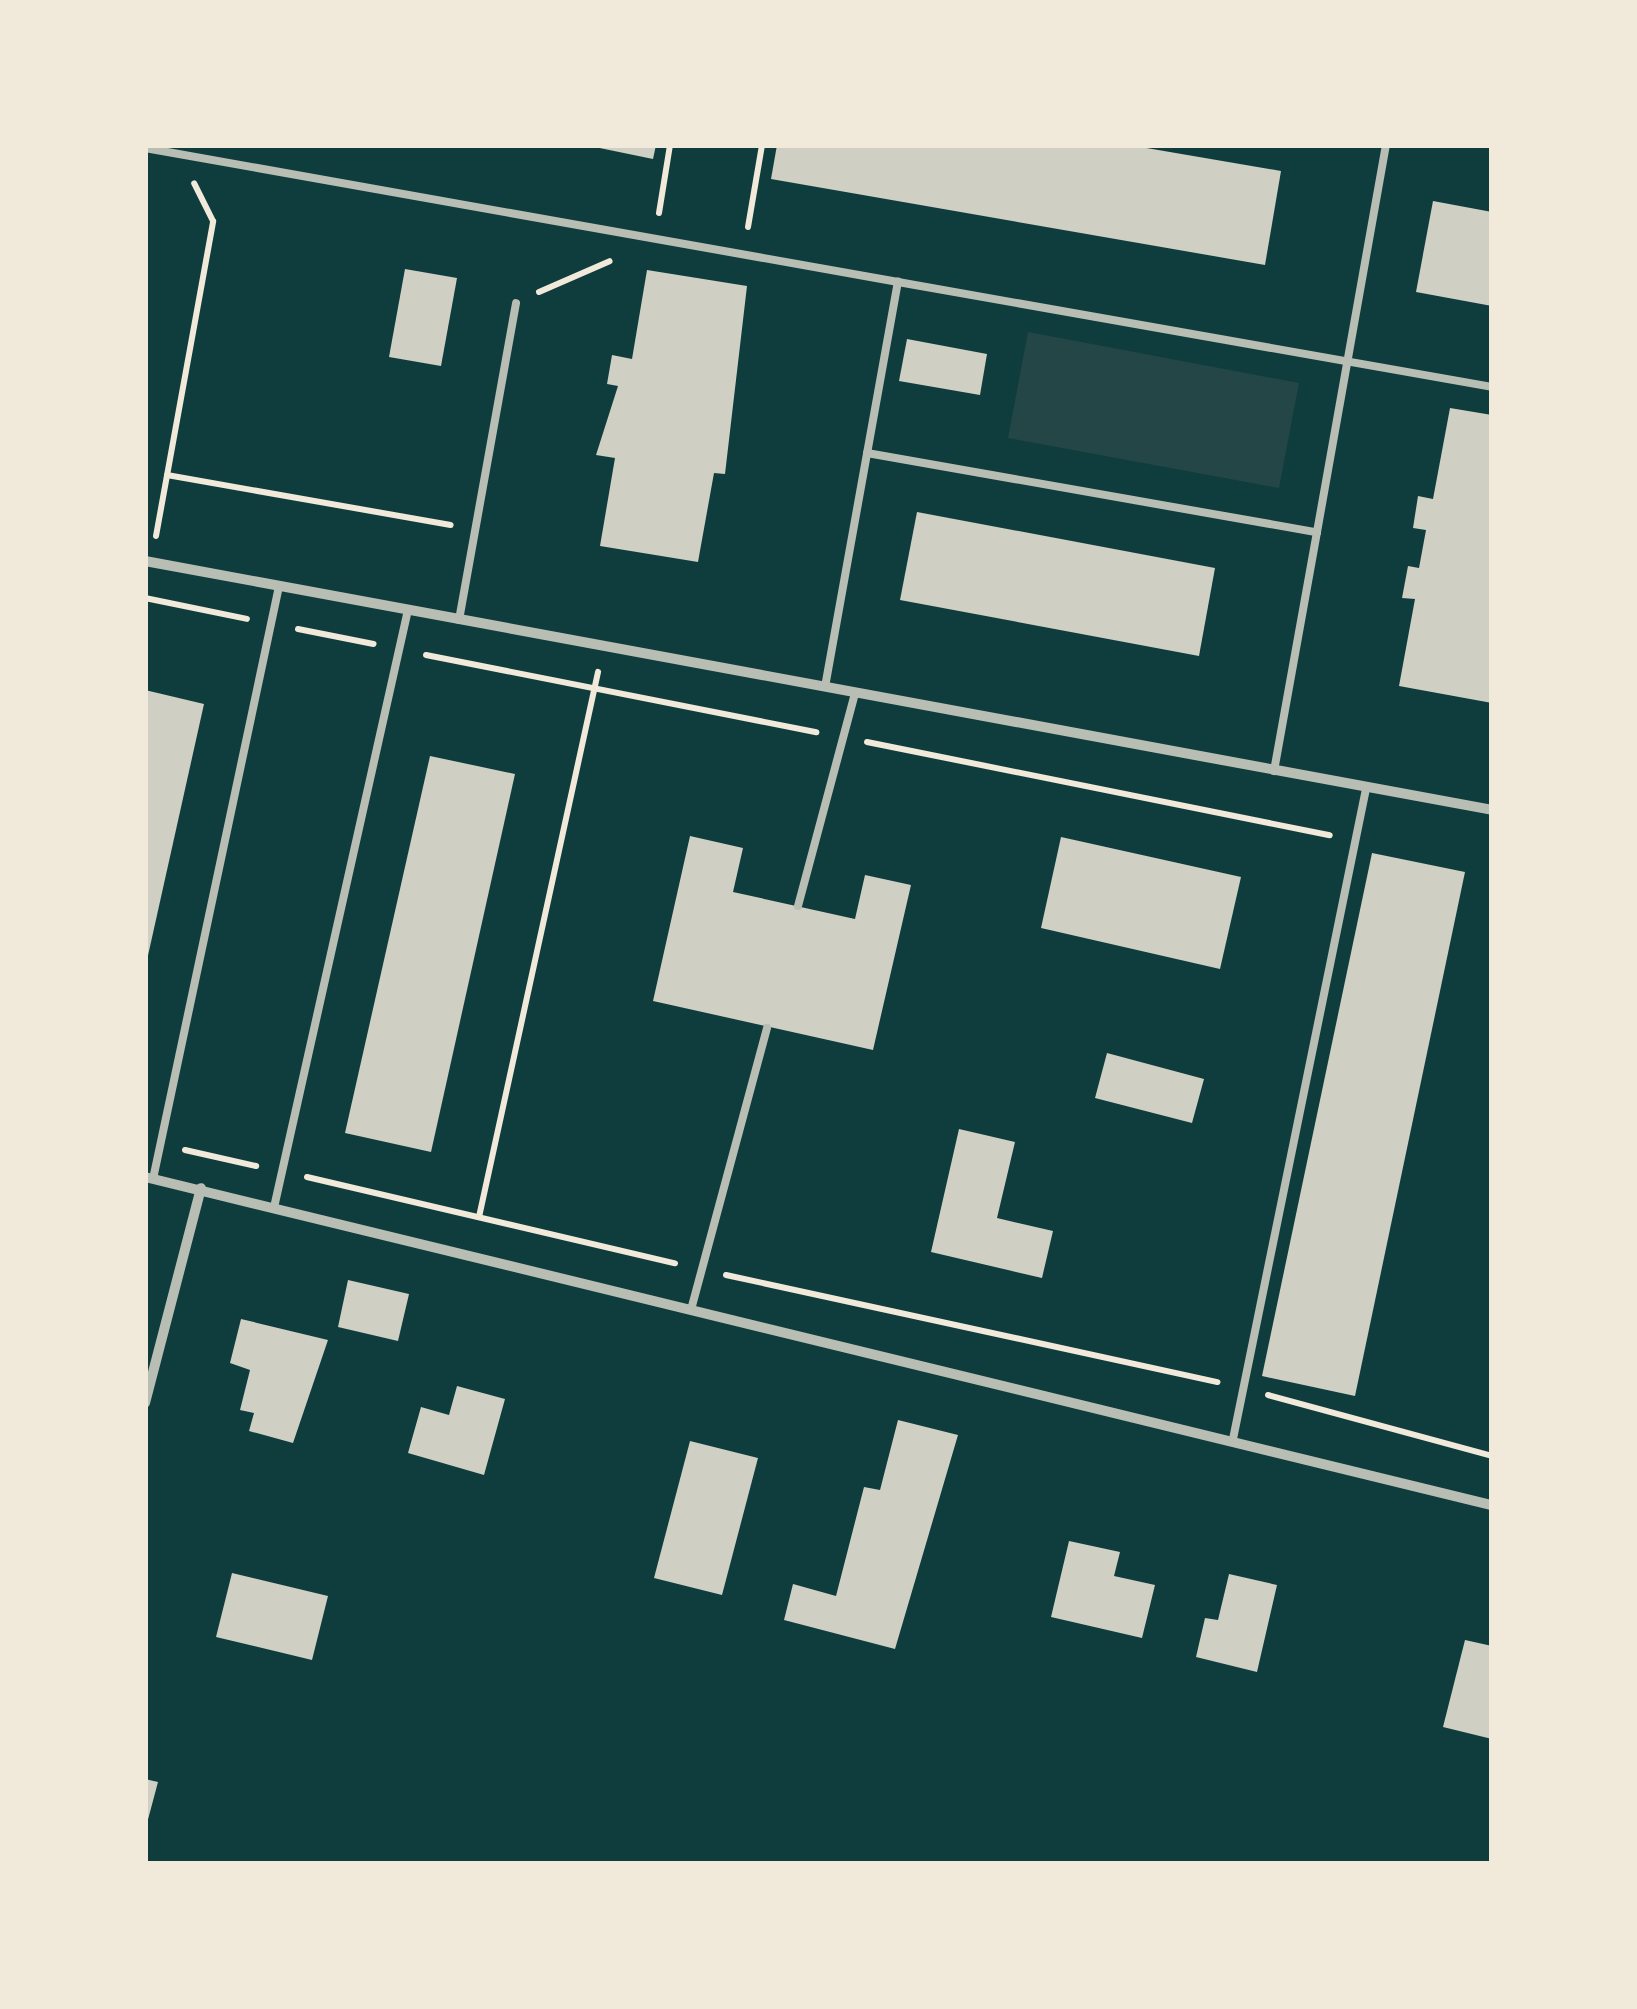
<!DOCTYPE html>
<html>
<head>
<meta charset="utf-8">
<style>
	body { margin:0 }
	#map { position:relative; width:1637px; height:2009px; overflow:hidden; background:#0f3d3e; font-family:"PT Sans",sans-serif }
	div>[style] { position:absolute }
	.green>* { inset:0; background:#244646 }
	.building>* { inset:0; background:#cfcfc3 }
	.path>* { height:6px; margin:-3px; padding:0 3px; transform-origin:3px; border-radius:3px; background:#f1e9da }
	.service>* { height:8px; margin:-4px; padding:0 4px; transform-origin:4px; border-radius:4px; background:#b8beb3 }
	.minor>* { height:10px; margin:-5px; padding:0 5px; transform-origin:5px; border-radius:5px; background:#b8beb3 }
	span { translate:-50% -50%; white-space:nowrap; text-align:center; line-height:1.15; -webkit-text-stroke:8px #f1e9da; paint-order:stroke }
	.frame { position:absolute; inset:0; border:148px solid #f1e9da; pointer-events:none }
</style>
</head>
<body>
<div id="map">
	<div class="green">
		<i style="clip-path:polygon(1028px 332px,1299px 383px,1279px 488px,1008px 438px)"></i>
	</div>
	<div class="building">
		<i style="clip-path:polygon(585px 145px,656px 145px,653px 159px)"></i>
		<i style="clip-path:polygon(777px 145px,1129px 145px,1281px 171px,1265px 265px,771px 179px)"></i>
		<i style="clip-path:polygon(1433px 201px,1492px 212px,1492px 306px,1416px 292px)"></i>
		<i style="clip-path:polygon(405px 269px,457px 278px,441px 366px,389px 357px)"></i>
		<i style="clip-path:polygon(647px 270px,747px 286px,725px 474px,714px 473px,698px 562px,600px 546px,615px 458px,596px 455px,618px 386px,607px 384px,612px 355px,632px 359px)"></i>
		<i style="clip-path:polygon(907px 339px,987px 354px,980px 395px,899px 381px)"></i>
		<i style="clip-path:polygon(1450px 408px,1492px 415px,1492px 703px,1399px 686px,1415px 599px,1402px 598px,1408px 566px,1419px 568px,1426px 530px,1413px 528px,1418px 496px,1433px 499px)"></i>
		<i style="clip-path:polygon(917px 512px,1215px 568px,1199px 656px,900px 600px)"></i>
		<i style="clip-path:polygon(145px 690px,204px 704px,147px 960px,145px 960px)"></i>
		<i style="clip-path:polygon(430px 756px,515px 774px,431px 1152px,345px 1133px)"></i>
		<i style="clip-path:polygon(690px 836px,743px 848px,733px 892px,855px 919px,865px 875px,911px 885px,873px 1050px,653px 1001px)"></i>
		<i style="clip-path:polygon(1061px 837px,1241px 877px,1220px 969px,1041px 928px)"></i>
		<i style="clip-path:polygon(1372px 853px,1465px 872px,1355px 1396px,1262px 1376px)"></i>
		<i style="clip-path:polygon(1107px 1053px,1204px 1079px,1192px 1123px,1095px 1098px)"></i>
		<i style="clip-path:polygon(959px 1129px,1015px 1142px,997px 1218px,1053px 1231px,1042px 1278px,931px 1252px)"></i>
		<i style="clip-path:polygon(348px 1280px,409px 1294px,398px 1341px,338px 1327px)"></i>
		<i style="clip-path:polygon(241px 1319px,328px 1340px,293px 1443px,249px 1431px,254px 1413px,240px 1410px,250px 1370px,230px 1363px)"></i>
		<i style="clip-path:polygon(457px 1386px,505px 1399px,484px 1475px,408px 1453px,421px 1407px,449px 1415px)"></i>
		<i style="clip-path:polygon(898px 1420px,958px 1435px,895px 1649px,784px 1620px,793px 1584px,836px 1596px,864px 1487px,880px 1490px)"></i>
		<i style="clip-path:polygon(690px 1441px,758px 1458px,722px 1595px,654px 1578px)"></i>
		<i style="clip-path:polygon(1069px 1541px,1120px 1552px,1114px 1576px,1155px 1585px,1142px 1638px,1051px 1617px)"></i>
		<i style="clip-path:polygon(232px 1573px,328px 1596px,312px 1660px,216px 1637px)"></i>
		<i style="clip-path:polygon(1229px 1574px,1277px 1585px,1257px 1672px,1196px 1657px,1205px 1618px,1218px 1620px)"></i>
		<i style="clip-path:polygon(1465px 1640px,1492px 1646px,1492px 1739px,1443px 1727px)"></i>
		<i style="clip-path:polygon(145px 1779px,158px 1782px,146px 1827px,145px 1826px)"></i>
	</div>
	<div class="path">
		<i style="left:659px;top:213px;width:69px;rotate:-80.8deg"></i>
		<i style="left:748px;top:227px;width:83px;rotate:-80.3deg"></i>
		<i style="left:539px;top:292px;width:77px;rotate:-23.6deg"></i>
		<i style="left:167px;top:475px;width:288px;rotate:10deg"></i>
		<i style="left:156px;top:536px;width:320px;rotate:-79.7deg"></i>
		<i style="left:213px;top:221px;width:42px;rotate:-116.6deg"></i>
		<i style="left:145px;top:598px;width:104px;rotate:11.6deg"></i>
		<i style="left:298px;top:629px;width:77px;rotate:11.2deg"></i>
		<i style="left:426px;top:655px;width:398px;rotate:11.2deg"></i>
		<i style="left:867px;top:742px;width:472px;rotate:11.4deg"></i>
		<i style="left:185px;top:1150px;width:73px;rotate:12.7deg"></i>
		<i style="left:307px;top:1177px;width:378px;rotate:13.2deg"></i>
		<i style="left:479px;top:1217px;width:558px;rotate:-77.68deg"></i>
		<i style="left:726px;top:1275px;width:503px;rotate:12.29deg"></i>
		<i style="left:1268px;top:1395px;width:232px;rotate:15.2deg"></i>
	</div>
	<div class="service">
		<i style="left:145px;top:148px;width:765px;rotate:10.09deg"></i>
		<i style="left:867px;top:453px;width:457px;rotate:10deg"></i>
		<i style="left:1317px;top:532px;width:243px;rotate:100.2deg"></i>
		<i style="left:1317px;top:532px;width:393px;rotate:-79.9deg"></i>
		<i style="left:459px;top:620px;width:322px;rotate:-79.8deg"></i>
		<i style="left:825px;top:687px;width:412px;rotate:-79.8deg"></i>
		<i style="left:898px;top:282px;width:603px;rotate:10.02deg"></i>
		<i style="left:798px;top:906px;width:216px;rotate:-75deg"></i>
		<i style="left:153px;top:1179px;width:606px;rotate:-78deg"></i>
		<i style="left:275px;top:1203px;width:608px;rotate:-77.36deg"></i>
		<i style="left:692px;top:1306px;width:288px;rotate:-74.9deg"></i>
		<i style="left:1233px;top:1439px;width:663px;rotate:-78.44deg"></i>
	</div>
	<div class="minor">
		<i style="left:145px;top:561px;width:1370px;rotate:10.47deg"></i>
		<i style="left:145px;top:1177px;width:1386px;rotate:13.69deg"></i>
		<i style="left:145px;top:1403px;width:222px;rotate:-75.4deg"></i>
	</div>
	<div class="frame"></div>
</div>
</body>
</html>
